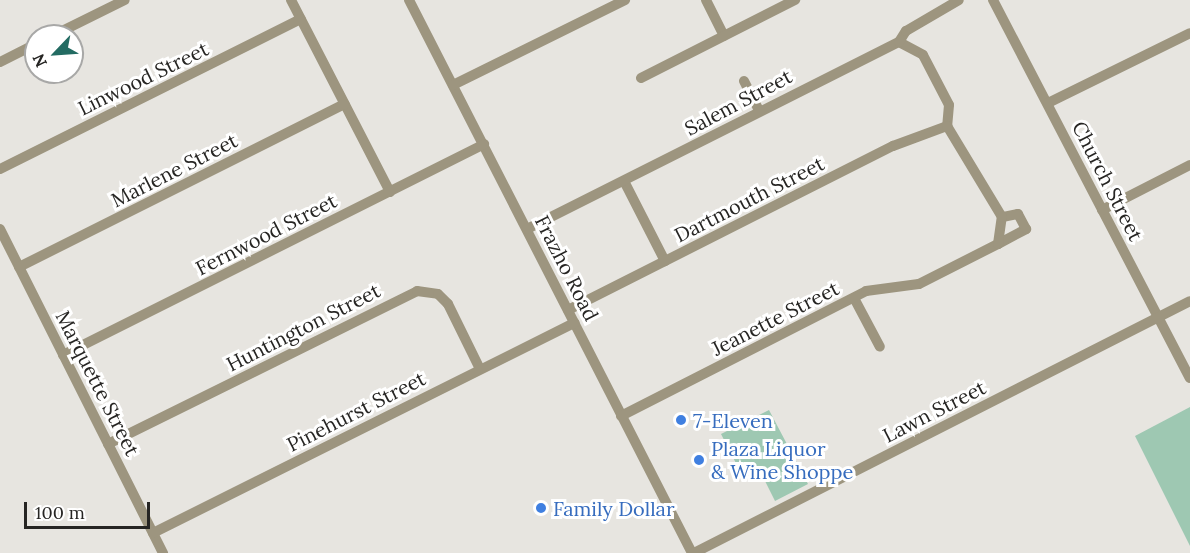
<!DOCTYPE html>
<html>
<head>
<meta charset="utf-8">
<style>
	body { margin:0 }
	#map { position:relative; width:1190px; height:553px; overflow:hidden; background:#e7e5e0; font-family:Lora,serif }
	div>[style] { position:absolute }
	.green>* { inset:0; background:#9ec8b2 }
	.minor>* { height:10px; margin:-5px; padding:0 5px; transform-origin:5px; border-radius:5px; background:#9d957f }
	.dots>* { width:16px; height:16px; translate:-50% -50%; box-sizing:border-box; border:3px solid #fff; border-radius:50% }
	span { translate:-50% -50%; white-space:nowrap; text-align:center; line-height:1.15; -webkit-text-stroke:6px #fff; paint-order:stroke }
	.street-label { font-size:20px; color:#262523 }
	.shop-label { font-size:20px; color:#366cbe }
	.left { translate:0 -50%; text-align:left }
	.north { position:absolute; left:24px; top:24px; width:60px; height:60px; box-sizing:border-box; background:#fff; border:2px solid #a8a8a7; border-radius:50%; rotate:245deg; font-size:16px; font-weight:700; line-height:24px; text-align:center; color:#262523 }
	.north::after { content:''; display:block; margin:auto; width:21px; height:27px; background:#236b62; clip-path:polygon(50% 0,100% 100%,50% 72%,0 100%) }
	.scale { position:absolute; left:24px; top:502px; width:126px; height:27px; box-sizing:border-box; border:3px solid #262523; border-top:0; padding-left:8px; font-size:18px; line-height:21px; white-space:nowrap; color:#262523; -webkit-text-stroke:4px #fff; paint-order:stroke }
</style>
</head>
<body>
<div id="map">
	<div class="green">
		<i style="clip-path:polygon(1190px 407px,1190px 546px,1135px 436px)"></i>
		<i style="clip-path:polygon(769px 410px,808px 484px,775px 501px,760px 471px,744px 479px,721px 434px)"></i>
	</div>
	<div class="minor">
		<i style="left:291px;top:0;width:216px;rotate:62.7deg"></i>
		<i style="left:409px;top:0;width:621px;rotate:62.9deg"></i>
		<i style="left:706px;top:0;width:40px;rotate:63.4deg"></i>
		<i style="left:993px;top:0;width:426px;rotate:62.5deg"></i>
		<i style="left:52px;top:36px;width:81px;rotate:-26.3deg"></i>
		<i style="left:899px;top:42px;width:27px;rotate:28deg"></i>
		<i style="left:923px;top:55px;width:56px;rotate:62.5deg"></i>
		<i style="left:949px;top:105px;width:21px;rotate:95deg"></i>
		<i style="left:0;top:62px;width:40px;rotate:-26.6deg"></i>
		<i style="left:641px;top:78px;width:173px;rotate:-26.9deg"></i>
		<i style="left:744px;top:81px;width:34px;rotate:63deg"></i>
		<i style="left:453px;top:85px;width:192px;rotate:-26.3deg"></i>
		<i style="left:1048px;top:103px;width:158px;rotate:-26.2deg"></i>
		<i style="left:0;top:169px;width:336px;rotate:-26.5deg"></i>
		<i style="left:624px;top:181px;width:90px;rotate:62.9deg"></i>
		<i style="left:1102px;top:210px;width:99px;rotate:-27.1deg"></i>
		<i style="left:0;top:229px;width:363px;rotate:63.3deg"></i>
		<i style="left:527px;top:229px;width:416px;rotate:-26.7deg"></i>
		<i style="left:899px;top:42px;width:13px;rotate:-58deg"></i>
		<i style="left:906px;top:31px;width:61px;rotate:-30.3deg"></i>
		<i style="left:998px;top:244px;width:32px;rotate:-28deg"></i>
		<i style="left:1026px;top:229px;width:17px;rotate:-118deg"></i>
		<i style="left:1018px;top:214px;width:16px;rotate:169deg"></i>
		<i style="left:19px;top:267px;width:364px;rotate:-26.6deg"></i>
		<i style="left:854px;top:298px;width:55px;rotate:62deg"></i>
		<i style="left:568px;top:310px;width:364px;rotate:-26.8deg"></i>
		<i style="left:893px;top:146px;width:58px;rotate:-20.3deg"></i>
		<i style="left:63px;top:355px;width:471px;rotate:-26.6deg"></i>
		<i style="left:621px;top:416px;width:275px;rotate:-27deg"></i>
		<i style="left:866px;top:291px;width:53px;rotate:-7.5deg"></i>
		<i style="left:919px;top:284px;width:89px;rotate:-26.9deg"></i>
		<i style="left:998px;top:244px;width:27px;rotate:-82deg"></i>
		<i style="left:1002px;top:217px;width:106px;rotate:-121.1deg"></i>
		<i style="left:108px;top:444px;width:345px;rotate:-26.3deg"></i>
		<i style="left:417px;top:291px;width:21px;rotate:8deg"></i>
		<i style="left:438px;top:294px;width:14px;rotate:45deg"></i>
		<i style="left:448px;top:304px;width:72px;rotate:63.8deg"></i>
		<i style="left:153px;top:533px;width:471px;rotate:-26.5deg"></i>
		<i style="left:694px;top:553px;width:556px;rotate:-26.93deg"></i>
	</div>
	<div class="dots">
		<i style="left:681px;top:420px;background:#3f7fe0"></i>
		<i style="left:699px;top:460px;background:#3f7fe0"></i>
		<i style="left:541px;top:508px;background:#3f7fe0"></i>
	</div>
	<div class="street-label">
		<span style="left:143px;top:78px;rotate:-26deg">Linwood Street</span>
		<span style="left:738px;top:102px;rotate:-28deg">Salem Street</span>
		<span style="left:174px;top:170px;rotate:-27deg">Marlene Street</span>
		<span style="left:1108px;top:181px;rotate:63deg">Church Street</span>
		<span style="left:749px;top:199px;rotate:-27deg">Dartmouth Street</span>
		<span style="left:266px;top:234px;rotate:-27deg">Fernwood Street</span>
		<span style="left:567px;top:268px;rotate:63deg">Frazho Road</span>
		<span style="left:775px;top:318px;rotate:-27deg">Jeanette Street</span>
		<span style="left:303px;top:327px;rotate:-27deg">Huntington Street</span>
		<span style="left:98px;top:383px;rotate:63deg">Marquette Street</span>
		<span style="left:356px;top:411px;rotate:-27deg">Pinehurst Street</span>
		<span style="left:934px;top:411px;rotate:-27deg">Lawn Street</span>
	</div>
	<div class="shop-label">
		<span class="left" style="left:693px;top:420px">7-Eleven</span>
		<span class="left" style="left:711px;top:460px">Plaza Liquor<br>&amp; Wine Shoppe</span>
		<span class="left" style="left:553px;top:508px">Family Dollar</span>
	</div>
	<div class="north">N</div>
	<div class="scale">100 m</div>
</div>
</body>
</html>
